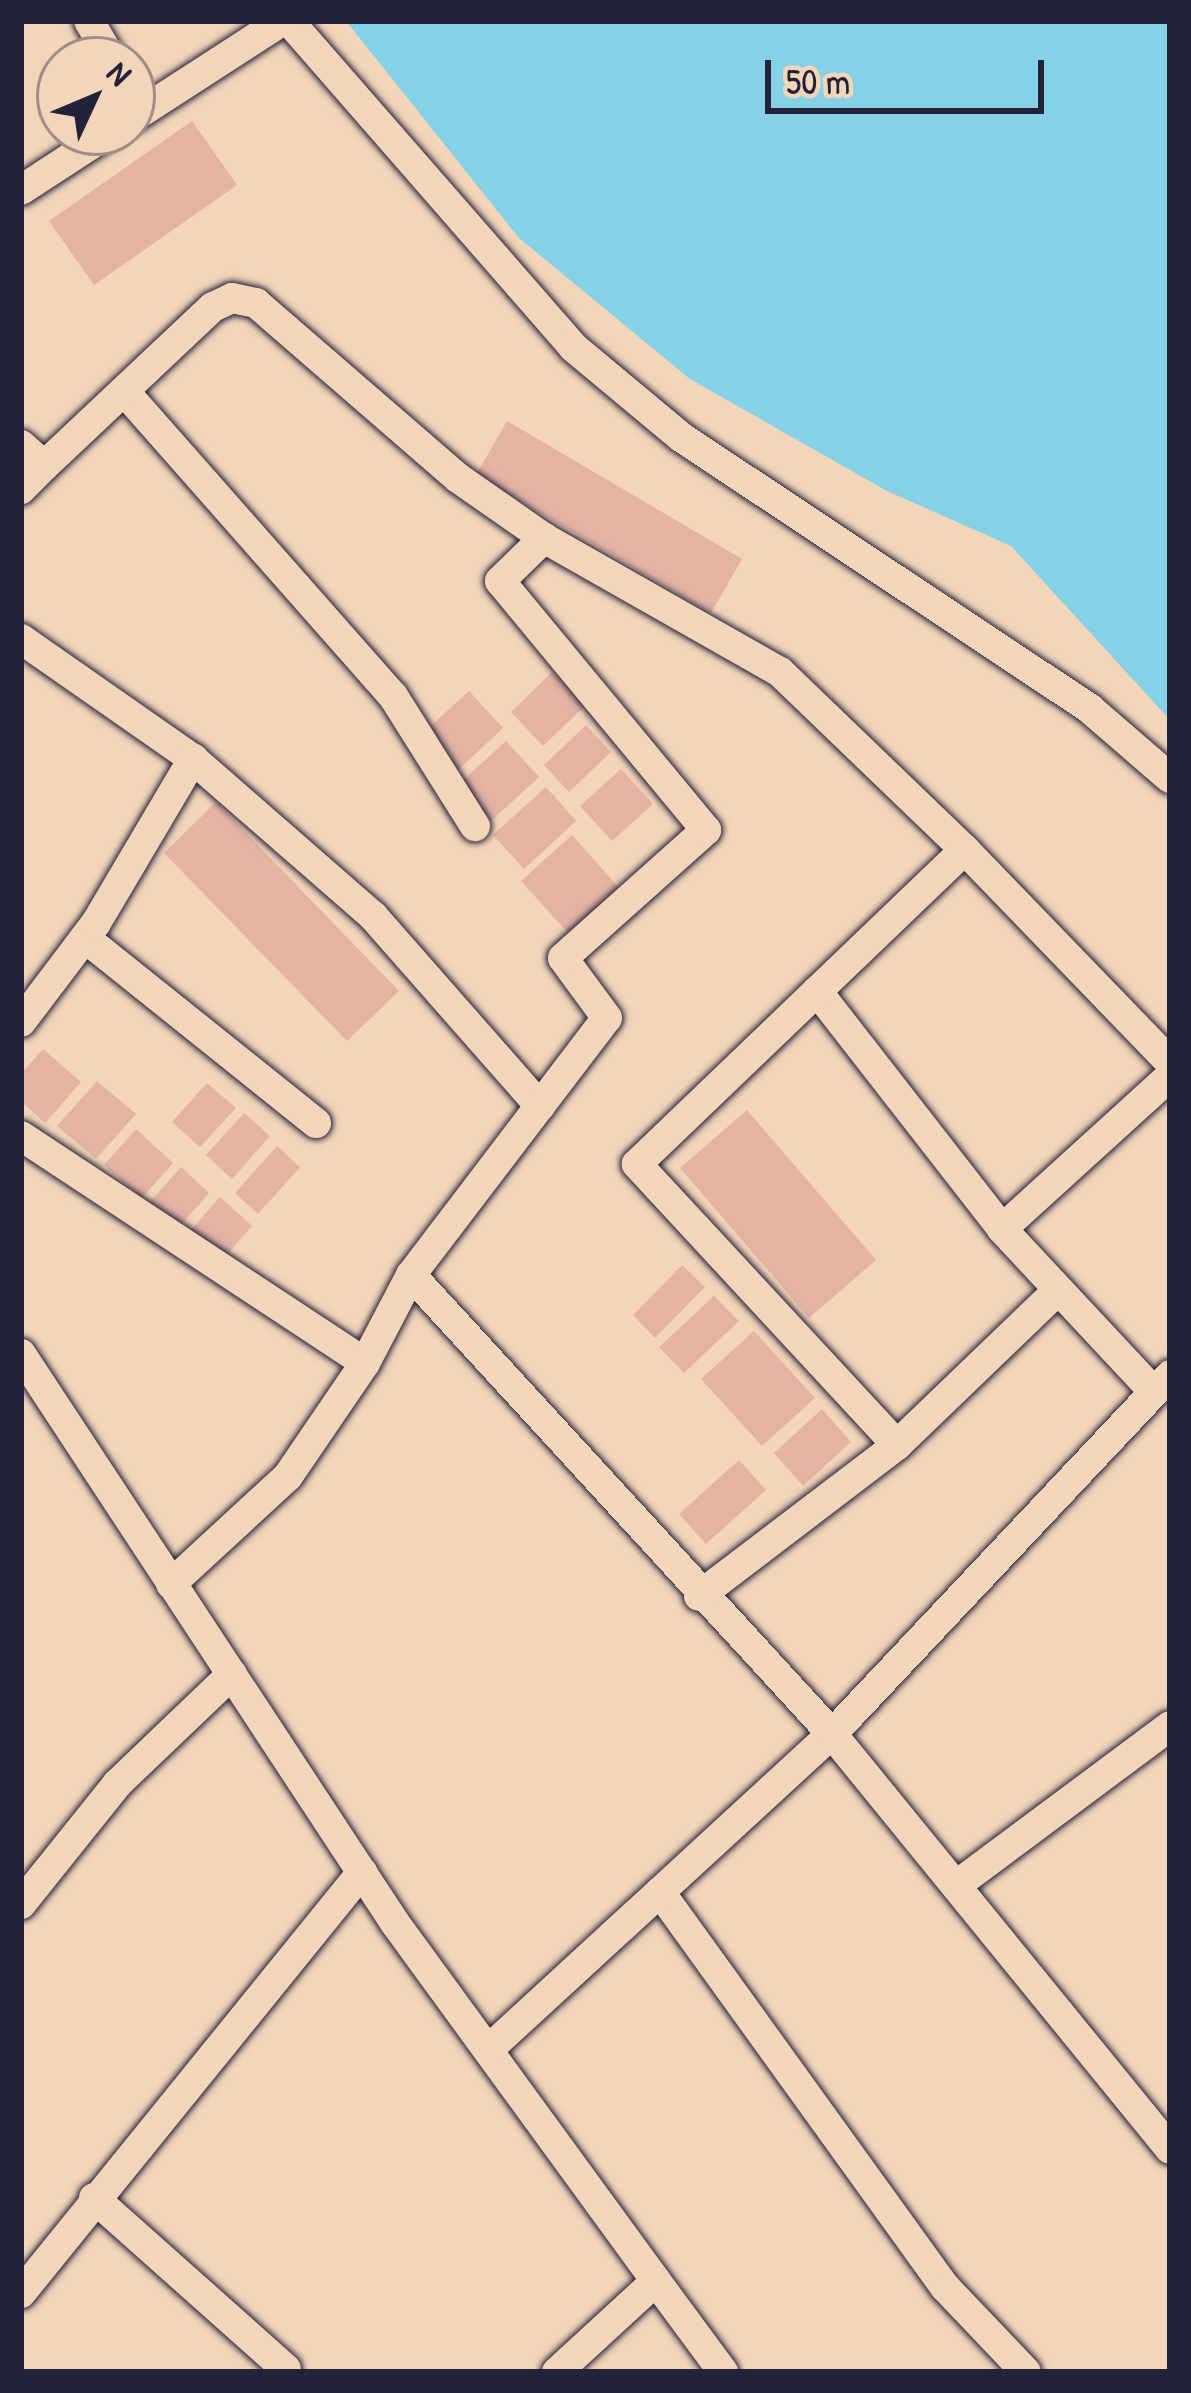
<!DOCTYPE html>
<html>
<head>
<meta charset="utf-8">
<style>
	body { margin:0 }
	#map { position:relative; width:1191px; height:2393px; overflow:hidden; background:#f3d5b9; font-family:"Patrick Hand",sans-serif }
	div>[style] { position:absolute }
	.water>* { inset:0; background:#85d1e5 }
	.building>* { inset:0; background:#e4b3a4 }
	.roads { filter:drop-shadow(0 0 3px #22223b) drop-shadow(0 0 3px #22223b) }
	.minor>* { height:30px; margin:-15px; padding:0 15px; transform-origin:15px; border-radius:15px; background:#f3d5b9 }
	span { translate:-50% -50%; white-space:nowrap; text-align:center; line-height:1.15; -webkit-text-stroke:10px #f3d5b9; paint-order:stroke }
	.frame { position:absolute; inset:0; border:24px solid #22223b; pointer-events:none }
	.north { position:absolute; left:36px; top:36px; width:120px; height:120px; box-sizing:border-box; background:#f3d5b9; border:3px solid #9f8d87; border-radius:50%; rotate:46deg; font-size:33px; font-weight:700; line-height:48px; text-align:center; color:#22223b }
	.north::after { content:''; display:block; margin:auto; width:42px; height:54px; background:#22223b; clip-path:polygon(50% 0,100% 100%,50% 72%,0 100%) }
	.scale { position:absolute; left:765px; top:60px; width:279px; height:54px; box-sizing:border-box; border:6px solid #22223b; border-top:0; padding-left:15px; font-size:36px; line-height:42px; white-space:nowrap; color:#22223b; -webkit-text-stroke:9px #f3d5b9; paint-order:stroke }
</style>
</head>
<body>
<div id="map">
	<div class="water">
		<i style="clip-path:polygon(346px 21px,1170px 21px,1170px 720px,1011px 546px,887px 491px,690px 379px,519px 238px)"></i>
	</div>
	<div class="building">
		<i style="clip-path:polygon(192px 121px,237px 185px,94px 285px,49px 221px)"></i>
		<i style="clip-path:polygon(507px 421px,742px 559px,711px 613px,476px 475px)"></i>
		<i style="clip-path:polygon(552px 672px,585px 706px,543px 746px,511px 712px)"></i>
		<i style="clip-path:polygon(469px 691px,503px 728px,457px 771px,422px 734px)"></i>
		<i style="clip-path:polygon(586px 725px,611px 752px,569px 792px,544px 765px)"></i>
		<i style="clip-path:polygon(506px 741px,539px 777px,491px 821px,458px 785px)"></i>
		<i style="clip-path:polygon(621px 769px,653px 804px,612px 841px,580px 806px)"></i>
		<i style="clip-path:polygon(546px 787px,576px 821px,524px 869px,493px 835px)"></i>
		<i style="clip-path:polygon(216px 802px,399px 991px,347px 1041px,164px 853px)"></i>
		<i style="clip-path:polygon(572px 835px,621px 890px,570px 935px,521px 881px)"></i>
		<i style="clip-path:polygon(43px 1049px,81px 1082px,45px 1123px,21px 1101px,21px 1074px)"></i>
		<i style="clip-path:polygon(97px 1081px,136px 1114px,96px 1159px,57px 1126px)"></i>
		<i style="clip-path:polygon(207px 1083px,236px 1108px,200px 1147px,172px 1122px)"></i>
		<i style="clip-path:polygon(747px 1110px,876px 1260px,809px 1318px,680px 1168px)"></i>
		<i style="clip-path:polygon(244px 1113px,270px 1136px,232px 1179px,206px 1155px)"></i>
		<i style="clip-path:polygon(136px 1129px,173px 1163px,142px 1198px,104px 1165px)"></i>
		<i style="clip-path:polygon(277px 1146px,300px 1167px,258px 1214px,235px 1193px)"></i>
		<i style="clip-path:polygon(181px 1167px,209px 1193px,177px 1229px,148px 1204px)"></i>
		<i style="clip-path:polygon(220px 1197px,252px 1226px,223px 1259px,191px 1230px)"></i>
		<i style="clip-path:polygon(682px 1265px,705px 1287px,655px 1338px,633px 1315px)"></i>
		<i style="clip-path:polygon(714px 1296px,739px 1321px,684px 1373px,659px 1347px)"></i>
		<i style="clip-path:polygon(754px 1331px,815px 1398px,762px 1446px,701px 1379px)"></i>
		<i style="clip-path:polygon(822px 1409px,851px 1442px,803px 1486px,774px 1453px)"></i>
		<i style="clip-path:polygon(739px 1460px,766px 1490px,706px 1544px,679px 1514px)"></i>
	</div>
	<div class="roads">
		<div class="minor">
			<i style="left:89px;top:21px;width:45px;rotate:59.5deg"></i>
			<i style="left:289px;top:21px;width:432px;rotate:48.9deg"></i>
			<i style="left:573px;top:347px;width:141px;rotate:39.8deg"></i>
			<i style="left:681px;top:437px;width:491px;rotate:33.6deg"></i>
			<i style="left:1090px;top:709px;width:106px;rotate:40.8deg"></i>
			<i style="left:132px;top:118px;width:179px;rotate:-32.9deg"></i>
			<i style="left:21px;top:190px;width:106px;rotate:-33.1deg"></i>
			<i style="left:124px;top:391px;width:407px;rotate:48.6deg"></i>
			<i style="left:393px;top:696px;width:154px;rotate:57.8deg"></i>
			<i style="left:21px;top:445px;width:31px;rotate:42deg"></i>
			<i style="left:44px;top:466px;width:33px;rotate:135deg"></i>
			<i style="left:44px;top:466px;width:232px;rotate:-43.3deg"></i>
			<i style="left:213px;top:307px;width:21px;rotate:-25deg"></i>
			<i style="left:232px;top:298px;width:25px;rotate:12deg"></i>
			<i style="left:256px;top:303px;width:267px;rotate:40.9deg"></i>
			<i style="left:458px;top:478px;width:105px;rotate:34.9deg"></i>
			<i style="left:544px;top:538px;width:271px;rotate:29.6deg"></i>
			<i style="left:780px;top:672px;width:257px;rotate:43.9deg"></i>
			<i style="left:21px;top:639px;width:210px;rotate:34.9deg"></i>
			<i style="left:193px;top:759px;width:239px;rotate:41.1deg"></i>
			<i style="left:373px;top:916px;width:253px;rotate:48.7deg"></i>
			<i style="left:85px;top:938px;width:296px;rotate:38.7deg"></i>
			<i style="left:817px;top:991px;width:301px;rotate:52.1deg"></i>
			<i style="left:1002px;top:1229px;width:223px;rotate:47deg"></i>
			<i style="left:21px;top:1022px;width:124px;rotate:-52.9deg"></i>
			<i style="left:96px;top:923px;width:191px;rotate:-59.4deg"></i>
			<i style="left:21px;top:1136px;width:412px;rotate:33.4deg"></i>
			<i style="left:365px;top:1363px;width:99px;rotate:-62.4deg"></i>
			<i style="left:411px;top:1275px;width:623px;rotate:47.47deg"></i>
			<i style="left:832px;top:1734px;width:535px;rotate:50.84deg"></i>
			<i style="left:1002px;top:1229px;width:227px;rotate:-42.3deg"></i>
			<i style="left:411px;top:1275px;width:323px;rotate:-52.7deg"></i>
			<i style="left:607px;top:1018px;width:74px;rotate:-126.3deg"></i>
			<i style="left:563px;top:958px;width:192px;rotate:-41.8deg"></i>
			<i style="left:706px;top:830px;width:323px;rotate:-129.6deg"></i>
			<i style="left:500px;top:581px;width:62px;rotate:-44.3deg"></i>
			<i style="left:21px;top:1354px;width:681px;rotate:56.68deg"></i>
			<i style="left:395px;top:1923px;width:443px;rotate:53.9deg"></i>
			<i style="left:897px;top:1445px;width:223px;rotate:-43.9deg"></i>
			<i style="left:171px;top:1584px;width:159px;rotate:-42.7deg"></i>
			<i style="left:288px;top:1476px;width:137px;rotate:-55.7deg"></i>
			<i style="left:699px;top:1596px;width:249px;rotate:-37.3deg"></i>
			<i style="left:897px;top:1445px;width:383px;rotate:-132.8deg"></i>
			<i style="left:637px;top:1164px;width:454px;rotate:-43.8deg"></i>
			<i style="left:965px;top:850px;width:295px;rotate:46deg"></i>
			<i style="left:958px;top:1884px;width:264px;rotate:-36.7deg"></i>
			<i style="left:660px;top:1892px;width:487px;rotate:54.2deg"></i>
			<i style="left:945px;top:2287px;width:117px;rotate:46.4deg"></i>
			<i style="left:21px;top:1904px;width:154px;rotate:-51.3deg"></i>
			<i style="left:117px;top:1784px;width:159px;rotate:-43.7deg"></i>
			<i style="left:488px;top:2050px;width:467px;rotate:-42.6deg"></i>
			<i style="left:832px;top:1734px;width:493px;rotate:-46.7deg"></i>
			<i style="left:94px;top:2198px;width:257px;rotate:41.7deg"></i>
			<i style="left:21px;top:2293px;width:542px;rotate:-50.99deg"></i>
			<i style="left:557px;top:2372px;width:134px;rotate:-42.6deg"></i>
			<i style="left:656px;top:2281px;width:113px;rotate:53.6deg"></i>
		</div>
	</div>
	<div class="frame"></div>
	<div class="north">N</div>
	<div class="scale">50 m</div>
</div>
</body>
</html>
